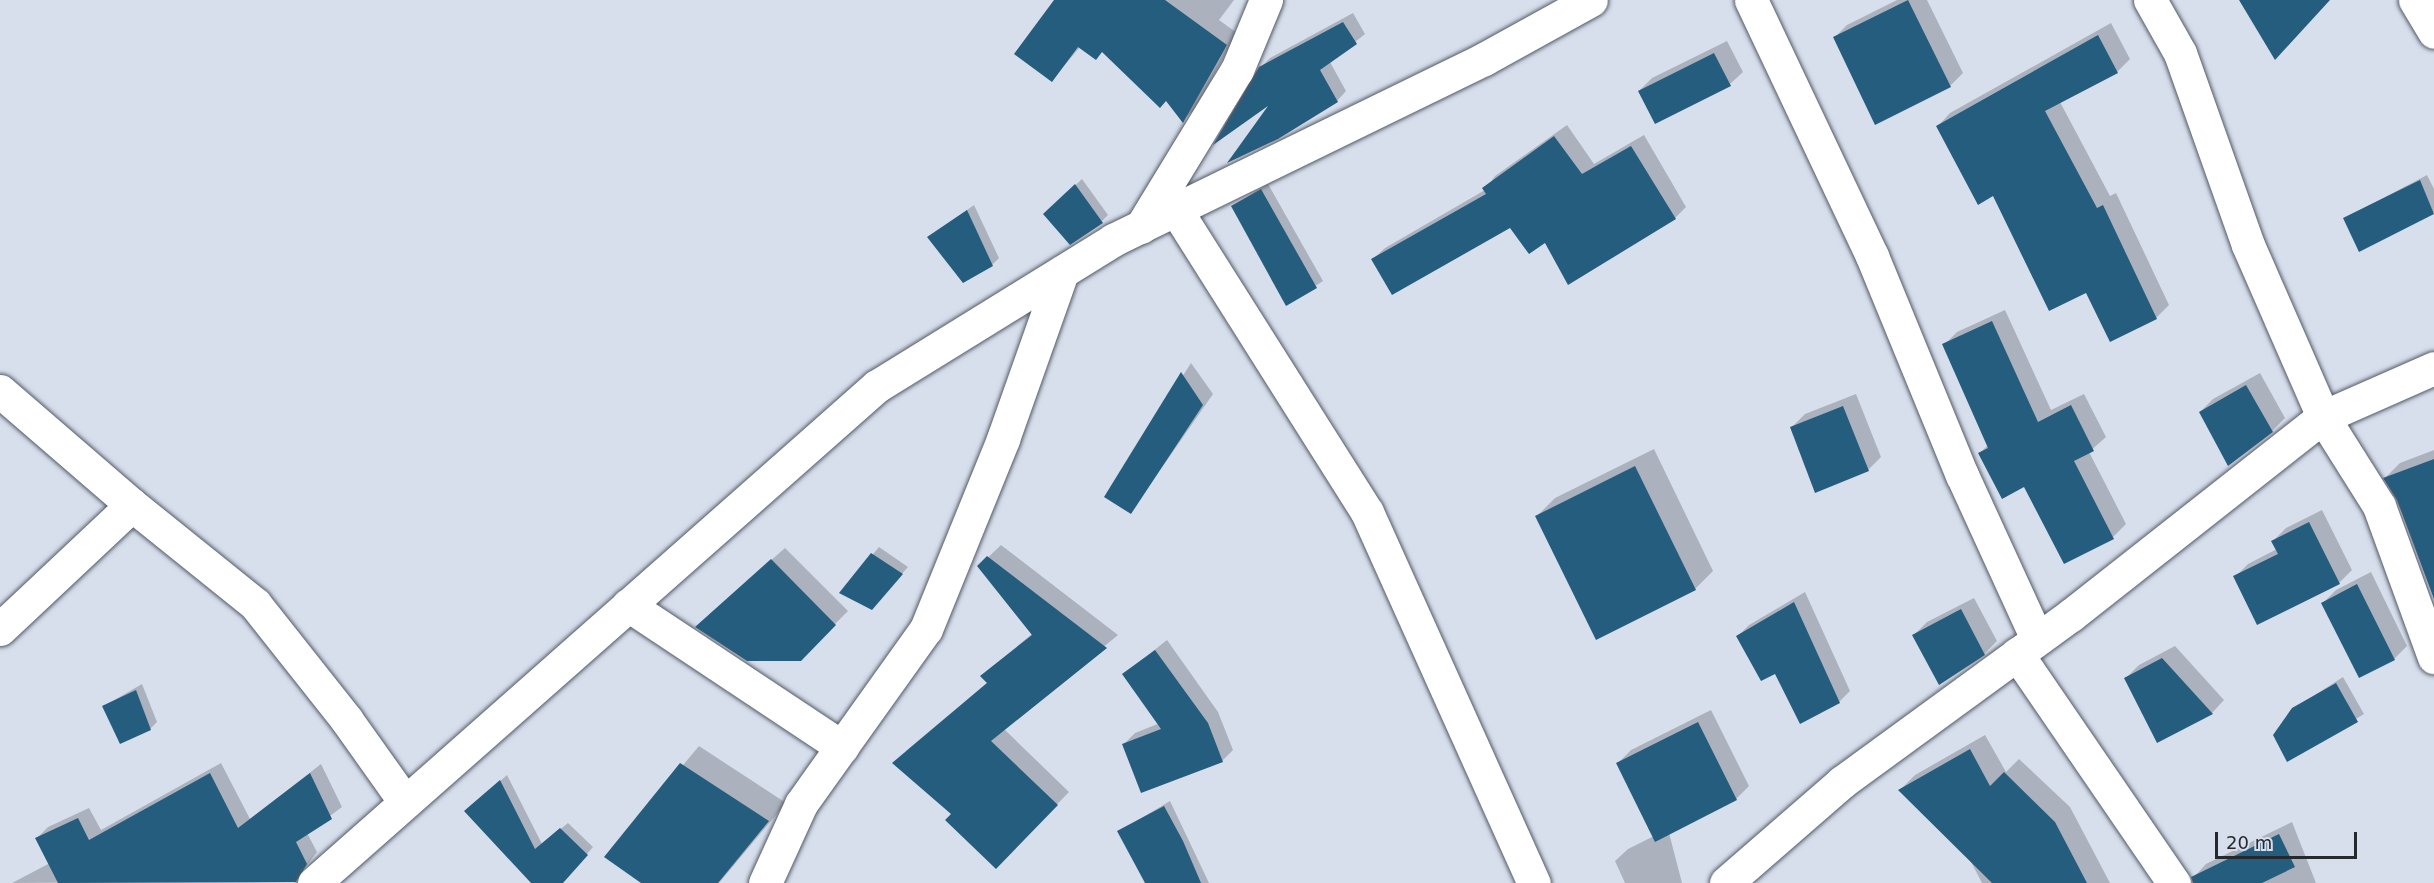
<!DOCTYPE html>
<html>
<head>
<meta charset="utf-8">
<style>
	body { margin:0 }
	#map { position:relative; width:2434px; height:883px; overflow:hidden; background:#d7dfed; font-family:"DejaVu Sans",sans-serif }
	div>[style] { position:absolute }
	.shadow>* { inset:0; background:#0003 }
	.building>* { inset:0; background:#255d7f }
	.roads { filter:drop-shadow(0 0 2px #535965) drop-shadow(0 0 2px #535965) }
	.minor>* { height:33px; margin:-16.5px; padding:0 16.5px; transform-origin:16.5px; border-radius:16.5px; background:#fff }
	span { translate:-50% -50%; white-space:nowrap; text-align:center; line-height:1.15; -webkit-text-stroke:6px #d7dfed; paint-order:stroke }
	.scale { position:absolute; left:2215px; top:832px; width:142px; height:27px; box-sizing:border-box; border:3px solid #25282d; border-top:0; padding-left:8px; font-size:18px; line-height:21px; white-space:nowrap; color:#25282d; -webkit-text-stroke:4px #d7dfed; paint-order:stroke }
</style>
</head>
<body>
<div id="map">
	<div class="shadow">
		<i style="clip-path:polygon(1056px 0,1234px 0,1219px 20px,1237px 33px,1194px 110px,1183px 120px,1167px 99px,1103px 50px,1080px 47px,1052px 80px)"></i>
		<i style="clip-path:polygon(1897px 0,1927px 0,1963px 73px,1950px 86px,1834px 38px,1847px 25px)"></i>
		<i style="clip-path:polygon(1353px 13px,1365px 34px,1330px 62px,1346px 91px,1337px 101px,1274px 101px,1260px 68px,1270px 58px)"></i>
		<i style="clip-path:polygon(2111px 23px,2130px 59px,2117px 72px,2060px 102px,2110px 196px,2116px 193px,2169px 305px,2156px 318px,2111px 340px,2087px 291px,1994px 194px,1938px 126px,1950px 113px)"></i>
		<i style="clip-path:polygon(1727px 41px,1743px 72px,1730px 84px,1639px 91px,1652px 78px)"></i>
		<i style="clip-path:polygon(1567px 125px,1594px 164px,1644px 135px,1686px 207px,1675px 218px,1545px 241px,1511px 226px,1373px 259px,1385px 248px,1485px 190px,1495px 176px)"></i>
		<i style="clip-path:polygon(2427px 175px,2434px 189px,2434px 212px,2360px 250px,2345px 218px)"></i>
		<i style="clip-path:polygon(1082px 179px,1108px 215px,1102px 221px,1045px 214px)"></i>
		<i style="clip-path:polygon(1268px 184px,1323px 281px,1287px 304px,1233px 206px)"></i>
		<i style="clip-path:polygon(974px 205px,999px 258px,992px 265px,929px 237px)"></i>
		<i style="clip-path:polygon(2005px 310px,2051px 410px,2084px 394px,2106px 437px,2089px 452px,2126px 524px,2113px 537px,2024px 485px,1980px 453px,1988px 445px,1944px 345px,1957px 332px)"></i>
		<i style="clip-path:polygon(1191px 363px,1213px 394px,1131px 512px,1106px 496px)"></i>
		<i style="clip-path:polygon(2260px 373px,2285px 418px,2272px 431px,2200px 412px,2213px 399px)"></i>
		<i style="clip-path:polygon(1856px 394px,1881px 457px,1868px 470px,1792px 427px,1805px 414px)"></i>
		<i style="clip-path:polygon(1654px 449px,1713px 571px,1695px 589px,1537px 516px,1555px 498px)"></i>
		<i style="clip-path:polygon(2434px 450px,2434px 576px,2385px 478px,2400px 463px)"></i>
		<i style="clip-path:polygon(2322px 510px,2352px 570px,2339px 583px,2258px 623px,2235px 577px,2248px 564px,2277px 549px,2273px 541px,2286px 528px)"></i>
		<i style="clip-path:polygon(1001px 545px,1118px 635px,1004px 729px,1069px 792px,996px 867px,906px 751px,988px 682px,982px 676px,1033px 633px,979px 566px)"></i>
		<i style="clip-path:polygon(879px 547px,908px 567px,878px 601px,841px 592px)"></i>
		<i style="clip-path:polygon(785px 548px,848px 611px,800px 659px,710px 614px)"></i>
		<i style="clip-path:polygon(2371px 572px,2407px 646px,2394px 659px,2323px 603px,2336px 590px)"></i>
		<i style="clip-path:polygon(1805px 592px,1850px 691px,1839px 702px,1775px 672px,1738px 636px,1749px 625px)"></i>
		<i style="clip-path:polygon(1974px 598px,1997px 641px,1984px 654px,1914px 635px,1927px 622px)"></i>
		<i style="clip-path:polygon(1167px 640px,1218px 712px,1233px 750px,1222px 761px,1124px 744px,1135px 733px,1160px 723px,1124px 674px)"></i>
		<i style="clip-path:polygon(2175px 646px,2224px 700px,2212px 713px,2126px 678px,2139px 665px)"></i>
		<i style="clip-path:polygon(2343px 677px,2364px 714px,2288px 760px,2293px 709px)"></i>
		<i style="clip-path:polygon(142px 684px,157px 722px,150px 729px,104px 706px)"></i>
		<i style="clip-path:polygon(1711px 710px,1749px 786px,1736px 799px,1669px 833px,1682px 883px,1625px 883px,1615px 861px,1628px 849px,1654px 836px,1618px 763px,1631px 750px)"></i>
		<i style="clip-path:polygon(1985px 735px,2006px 772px,2019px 759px,2070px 807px,2110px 883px,1982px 883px,1969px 858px,1900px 790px,1915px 775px)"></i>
		<i style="clip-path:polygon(699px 746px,786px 803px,719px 883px,644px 883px,606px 857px)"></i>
		<i style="clip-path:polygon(221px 763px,250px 819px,321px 764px,342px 807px,307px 833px,317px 852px,295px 881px,12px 883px,50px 863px,37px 838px,48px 827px,89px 808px,101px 830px)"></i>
		<i style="clip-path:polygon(507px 775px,542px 844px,568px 823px,593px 847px,562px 883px,533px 883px,473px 805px)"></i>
		<i style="clip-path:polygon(1170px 801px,1209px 883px,1153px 883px,1128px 826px)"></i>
		<i style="clip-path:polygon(2292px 822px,2316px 883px,2197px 883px,2194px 877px,2206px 864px)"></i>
	</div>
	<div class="building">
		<i style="clip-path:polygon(1054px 0,1165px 0,1227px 45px,1183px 123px,1166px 101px,1160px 108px,1102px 52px,1096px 60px,1078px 47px,1052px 82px,1014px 54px)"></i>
		<i style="clip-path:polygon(1908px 0,1951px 87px,1875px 125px,1833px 37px)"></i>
		<i style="clip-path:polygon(2239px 0,2330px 0,2275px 60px)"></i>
		<i style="clip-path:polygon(1343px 22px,1357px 44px,1320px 70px,1338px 102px,1278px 139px,1227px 163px,1268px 106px,1213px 145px,1259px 67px)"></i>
		<i style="clip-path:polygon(2098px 35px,2118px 73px,2045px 111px,2097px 208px,2103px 205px,2157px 319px,2110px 342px,2086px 293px,2049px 311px,1993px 196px,1978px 205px,1936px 126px)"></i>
		<i style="clip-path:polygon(1714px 53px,1731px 86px,1655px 124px,1638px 91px)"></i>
		<i style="clip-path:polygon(1554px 136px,1582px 174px,1631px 146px,1676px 219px,1568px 285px,1545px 243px,1529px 254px,1510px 228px,1392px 295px,1371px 259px,1486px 194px,1482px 188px)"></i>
		<i style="clip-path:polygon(2420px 180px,2434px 214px,2359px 252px,2343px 218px)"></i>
		<i style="clip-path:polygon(1075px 184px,1103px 223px,1070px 245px,1043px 214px)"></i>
		<i style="clip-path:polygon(1261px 189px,1317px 288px,1286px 306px,1231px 206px)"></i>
		<i style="clip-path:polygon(967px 210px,993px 266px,963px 283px,927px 237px)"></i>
		<i style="clip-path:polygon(1992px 321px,2038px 422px,2071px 405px,2094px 451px,2074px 461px,2114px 539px,2064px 564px,2024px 487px,2002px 499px,1978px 453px,1988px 448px,1942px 344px)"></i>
		<i style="clip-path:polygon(1181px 372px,1203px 405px,1131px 514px,1104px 497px)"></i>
		<i style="clip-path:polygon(2246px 385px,2273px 432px,2228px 466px,2199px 412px)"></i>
		<i style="clip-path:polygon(1843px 406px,1869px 471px,1815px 493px,1790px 427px)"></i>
		<i style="clip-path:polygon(2434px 459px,2434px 599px,2397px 500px,2383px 478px)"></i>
		<i style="clip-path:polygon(1635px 466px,1696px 590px,1596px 640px,1535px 516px)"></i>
		<i style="clip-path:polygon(2309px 522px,2340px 584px,2257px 625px,2233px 576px,2278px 554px,2271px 541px)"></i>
		<i style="clip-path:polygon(871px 553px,903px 574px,872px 610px,839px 593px)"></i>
		<i style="clip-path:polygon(987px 556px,1107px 648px,991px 741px,1058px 805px,996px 869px,945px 820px,951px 814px,892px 763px,987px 683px,980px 676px,1032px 635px,977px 566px)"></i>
		<i style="clip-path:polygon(771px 559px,836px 625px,801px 661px,747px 661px,695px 627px)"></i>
		<i style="clip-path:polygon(2357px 584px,2395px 660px,2359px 678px,2321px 603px)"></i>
		<i style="clip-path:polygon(1794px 602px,1840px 703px,1800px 724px,1775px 674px,1761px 681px,1736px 636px)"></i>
		<i style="clip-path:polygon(1961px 609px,1985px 655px,1939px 685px,1912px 635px)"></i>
		<i style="clip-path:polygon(1155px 650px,1208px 723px,1223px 762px,1141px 793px,1122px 744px,1161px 729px,1122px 674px)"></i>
		<i style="clip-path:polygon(2162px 658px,2213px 714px,2157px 743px,2124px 678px)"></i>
		<i style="clip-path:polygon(2336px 683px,2358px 722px,2287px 762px,2273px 735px,2292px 708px)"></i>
		<i style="clip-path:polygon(136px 690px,151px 730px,120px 744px,102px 706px)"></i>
		<i style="clip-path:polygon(1698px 722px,1737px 800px,1655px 842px,1616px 763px)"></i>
		<i style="clip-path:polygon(1970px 749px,1990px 786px,2004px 772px,2055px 822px,2087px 883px,1992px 883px,1898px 790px)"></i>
		<i style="clip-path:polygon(680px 763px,769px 821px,718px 883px,641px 883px,604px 857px)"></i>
		<i style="clip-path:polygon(210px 773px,238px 828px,310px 773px,332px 819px,296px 842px,307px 864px,296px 882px,58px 883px,35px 838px,78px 818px,89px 840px)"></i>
		<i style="clip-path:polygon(500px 780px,535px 849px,560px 828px,588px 855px,563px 883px,531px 883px,464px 811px)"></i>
		<i style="clip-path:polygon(1164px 806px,1183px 841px,1201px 883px,1145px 883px,1117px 831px)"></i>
		<i style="clip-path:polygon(2279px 834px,2295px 867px,2262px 883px,2193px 883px,2191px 877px)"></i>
	</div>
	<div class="roads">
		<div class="minor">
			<i style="left:1751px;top:0;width:283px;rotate:64.7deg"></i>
			<i style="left:1872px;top:256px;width:237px;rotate:67.7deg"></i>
			<i style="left:1962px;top:475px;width:180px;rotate:65.4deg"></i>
			<i style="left:2150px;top:0;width:61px;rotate:60.5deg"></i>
			<i style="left:2180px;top:53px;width:204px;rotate:70.5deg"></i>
			<i style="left:2248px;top:245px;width:188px;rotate:66.4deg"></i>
			<i style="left:2323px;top:417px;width:105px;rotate:57.8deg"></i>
			<i style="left:2379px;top:506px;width:161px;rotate:70deg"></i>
			<i style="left:2415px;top:0;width:37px;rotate:59deg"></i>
			<i style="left:1176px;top:210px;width:357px;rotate:57.7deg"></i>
			<i style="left:1367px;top:512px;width:407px;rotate:65.8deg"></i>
			<i style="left:1141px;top:227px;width:184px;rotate:-58.6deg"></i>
			<i style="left:1237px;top:70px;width:76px;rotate:-67.5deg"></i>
			<i style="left:0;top:391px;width:174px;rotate:40.8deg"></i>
			<i style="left:628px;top:605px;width:257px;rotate:33.6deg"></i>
			<i style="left:0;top:629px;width:181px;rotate:-43.2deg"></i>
			<i style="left:132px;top:505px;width:158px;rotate:38.8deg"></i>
			<i style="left:255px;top:604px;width:147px;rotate:51.6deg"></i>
			<i style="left:346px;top:719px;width:102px;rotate:54.6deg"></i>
			<i style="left:2017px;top:654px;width:278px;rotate:55.6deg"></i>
			<i style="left:314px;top:883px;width:751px;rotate:-41.44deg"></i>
			<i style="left:877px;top:386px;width:278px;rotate:-31.7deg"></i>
			<i style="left:1113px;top:240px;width:413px;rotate:-26deg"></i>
			<i style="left:1484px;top:59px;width:122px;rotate:-28.9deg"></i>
			<i style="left:765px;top:883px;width:87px;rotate:-65.5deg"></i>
			<i style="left:801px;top:804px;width:215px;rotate:-54.5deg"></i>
			<i style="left:926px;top:629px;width:205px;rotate:-67.9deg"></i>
			<i style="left:1003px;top:439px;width:177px;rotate:-70.5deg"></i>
			<i style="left:1726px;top:883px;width:154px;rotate:-41deg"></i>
			<i style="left:1842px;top:782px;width:283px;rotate:-36.1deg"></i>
			<i style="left:2071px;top:615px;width:320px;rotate:-38.2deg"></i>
			<i style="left:2323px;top:417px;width:121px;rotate:-23.8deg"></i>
		</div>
	</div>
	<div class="scale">20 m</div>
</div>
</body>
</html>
